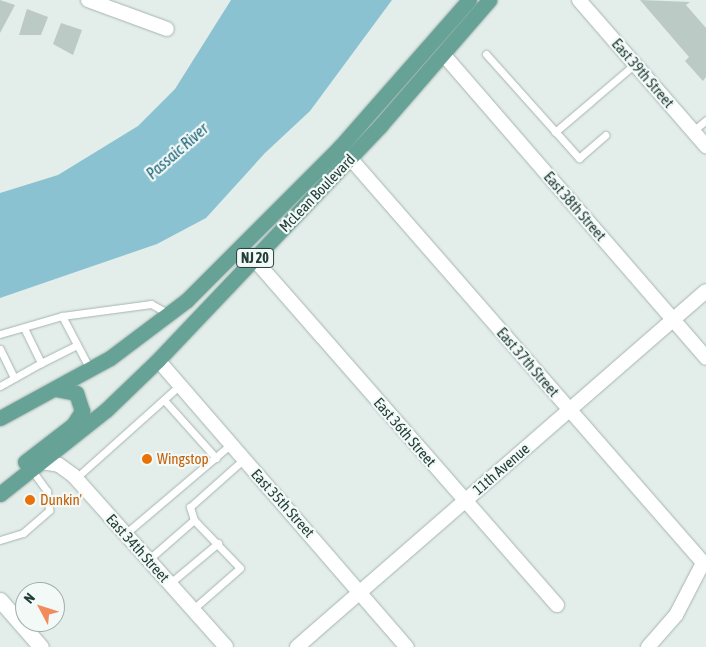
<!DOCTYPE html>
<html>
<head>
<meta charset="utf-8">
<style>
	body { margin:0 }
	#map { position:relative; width:706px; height:647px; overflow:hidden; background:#e3ede9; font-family:"Asap Condensed",sans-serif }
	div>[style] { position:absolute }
	.water>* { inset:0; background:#8bc2d2 }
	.building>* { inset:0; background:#bbcac5 }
	.roads { filter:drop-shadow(0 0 1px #a5b5b1) drop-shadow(0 0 1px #a5b5b1) }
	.service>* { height:7px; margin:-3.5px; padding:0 3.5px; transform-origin:3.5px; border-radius:3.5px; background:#fff }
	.minor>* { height:14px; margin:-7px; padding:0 7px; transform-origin:7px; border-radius:7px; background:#fff }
	.secondary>* { height:15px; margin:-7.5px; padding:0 7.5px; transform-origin:7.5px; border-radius:7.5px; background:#fff }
	.primary>* { height:15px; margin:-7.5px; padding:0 7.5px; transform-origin:7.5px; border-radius:7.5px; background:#67a297 }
	.dots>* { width:14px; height:14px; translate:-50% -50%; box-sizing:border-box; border:2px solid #f3f9f7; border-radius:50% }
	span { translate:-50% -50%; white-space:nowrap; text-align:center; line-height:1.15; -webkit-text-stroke:4.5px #f3f9f7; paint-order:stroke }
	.shield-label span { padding:1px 4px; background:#f3f9f7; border:1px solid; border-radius:4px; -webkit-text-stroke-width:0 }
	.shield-label { font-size:14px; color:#223e39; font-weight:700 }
	.street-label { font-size:15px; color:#223e39 }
	.food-label { font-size:15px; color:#c56008 }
	.left { translate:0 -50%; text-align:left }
	.water-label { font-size:16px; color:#1c647a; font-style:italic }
	.north { position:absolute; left:15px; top:582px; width:50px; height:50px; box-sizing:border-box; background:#f3f9f7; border:1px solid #9faeab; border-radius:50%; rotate:310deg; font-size:14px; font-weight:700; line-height:20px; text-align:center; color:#223e39 }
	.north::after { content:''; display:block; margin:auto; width:18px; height:22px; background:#f28b5b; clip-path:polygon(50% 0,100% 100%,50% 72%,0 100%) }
</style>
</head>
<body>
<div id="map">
	<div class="water">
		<i style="clip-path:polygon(231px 0,392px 0,310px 111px,265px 153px,206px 218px,157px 244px,0 298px,0 193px,58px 175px,138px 126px,175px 89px)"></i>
	</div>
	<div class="building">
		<i style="clip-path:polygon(0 0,15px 5px,0 33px)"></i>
		<i style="clip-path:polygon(640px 0,690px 2px,686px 5px,706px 28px,706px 77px,703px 81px,685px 61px,689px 57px)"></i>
		<i style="clip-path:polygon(27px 9px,48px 17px,41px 35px,19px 35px)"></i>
		<i style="clip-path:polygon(61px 23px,82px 30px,73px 55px,53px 44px)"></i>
	</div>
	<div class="roads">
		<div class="service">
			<i style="left:486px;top:54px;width:140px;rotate:48.2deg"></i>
			<i style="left:579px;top:158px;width:35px;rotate:-41deg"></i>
			<i style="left:693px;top:131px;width:17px;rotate:-40deg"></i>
			<i style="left:555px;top:132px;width:105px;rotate:-40.4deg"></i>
			<i style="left:62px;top:316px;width:90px;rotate:-7.7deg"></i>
			<i style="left:151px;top:304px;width:21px;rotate:29deg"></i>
			<i style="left:24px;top:328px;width:39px;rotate:64deg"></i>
			<i style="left:41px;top:363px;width:40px;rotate:-26.6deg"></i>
			<i style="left:0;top:334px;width:65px;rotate:-16.2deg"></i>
			<i style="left:62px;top:316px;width:60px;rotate:62.2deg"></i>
			<i style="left:0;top:349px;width:32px;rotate:64deg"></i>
			<i style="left:0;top:386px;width:47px;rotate:-29.3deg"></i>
			<i style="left:164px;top:400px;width:78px;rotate:48.1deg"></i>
			<i style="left:76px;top:478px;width:140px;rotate:-41.8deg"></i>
			<i style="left:194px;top:520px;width:14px;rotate:-107deg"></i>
			<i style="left:190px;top:507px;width:72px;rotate:-41.6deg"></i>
			<i style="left:125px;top:534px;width:139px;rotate:-40.3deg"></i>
			<i style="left:0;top:540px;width:24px;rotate:-17deg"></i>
			<i style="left:23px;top:533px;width:35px;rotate:-41deg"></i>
			<i style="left:49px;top:510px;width:19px;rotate:-96deg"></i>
			<i style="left:47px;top:491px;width:26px;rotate:-126deg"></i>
			<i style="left:148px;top:560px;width:61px;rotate:-41deg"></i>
			<i style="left:194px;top:520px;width:66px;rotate:46.2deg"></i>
			<i style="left:240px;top:568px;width:64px;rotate:138.8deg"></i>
			<i style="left:169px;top:584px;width:64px;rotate:-39.9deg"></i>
		</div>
		<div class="minor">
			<i style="left:88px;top:0;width:84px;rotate:20.2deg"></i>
			<i style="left:579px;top:0;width:194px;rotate:49deg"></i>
			<i style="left:443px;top:54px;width:402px;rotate:49.1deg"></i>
			<i style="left:350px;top:158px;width:541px;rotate:48.89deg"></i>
			<i style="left:254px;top:259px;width:460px;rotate:48.8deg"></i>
			<i style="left:158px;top:360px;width:380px;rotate:49.1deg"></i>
			<i style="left:42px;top:462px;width:17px;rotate:10deg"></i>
			<i style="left:59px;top:465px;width:17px;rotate:36deg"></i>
			<i style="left:73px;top:475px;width:230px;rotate:48.3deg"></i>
			<i style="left:297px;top:647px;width:542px;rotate:-41.04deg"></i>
			<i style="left:648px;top:647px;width:43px;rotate:-48.8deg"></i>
			<i style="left:676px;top:615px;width:59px;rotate:-62.6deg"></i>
		</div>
		<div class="secondary">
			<i style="left:0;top:600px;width:62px;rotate:48.9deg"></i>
		</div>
		<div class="primary">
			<i style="left:0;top:418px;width:125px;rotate:-28.6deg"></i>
			<i style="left:110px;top:358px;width:96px;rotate:-37deg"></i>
			<i style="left:187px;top:300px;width:215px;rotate:-45deg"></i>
			<i style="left:339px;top:148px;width:197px;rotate:-48.7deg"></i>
			<i style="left:25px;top:462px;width:61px;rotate:-37.6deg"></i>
			<i style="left:73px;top:425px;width:17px;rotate:-57deg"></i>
			<i style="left:82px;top:411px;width:19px;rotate:-108deg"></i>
			<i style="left:76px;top:393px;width:21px;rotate:-169deg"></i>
			<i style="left:0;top:494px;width:135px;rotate:-38.4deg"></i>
			<i style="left:106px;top:410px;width:72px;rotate:-43.9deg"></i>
			<i style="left:158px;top:360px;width:323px;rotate:-46.5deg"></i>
			<i style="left:380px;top:126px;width:167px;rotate:-49.1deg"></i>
		</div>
	</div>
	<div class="dots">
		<i style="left:147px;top:459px;background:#e8710a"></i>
		<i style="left:30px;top:500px;background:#e8710a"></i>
	</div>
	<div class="shield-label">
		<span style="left:255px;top:258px">NJ 20</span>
	</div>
	<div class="street-label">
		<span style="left:643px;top:73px;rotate:49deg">East 39th Street</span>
		<span style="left:317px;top:193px;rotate:-46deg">McLean Boulevard</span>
		<span style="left:575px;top:206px;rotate:49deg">East 38th Street</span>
		<span style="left:528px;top:362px;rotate:49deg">East 37th Street</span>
		<span style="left:405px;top:432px;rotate:49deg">East 36th Street</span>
		<span style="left:501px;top:469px;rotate:-41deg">11th Avenue</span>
		<span style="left:283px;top:503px;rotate:48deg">East 35th Street</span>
		<span style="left:138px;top:548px;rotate:48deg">East 34th Street</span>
	</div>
	<div class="food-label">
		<span class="left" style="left:157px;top:459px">Wingstop</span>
		<span class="left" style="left:40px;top:500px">Dunkin'</span>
	</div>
	<div class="water-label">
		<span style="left:177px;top:151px;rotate:-41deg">Passaic River</span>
	</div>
	<div class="north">N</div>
</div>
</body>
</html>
